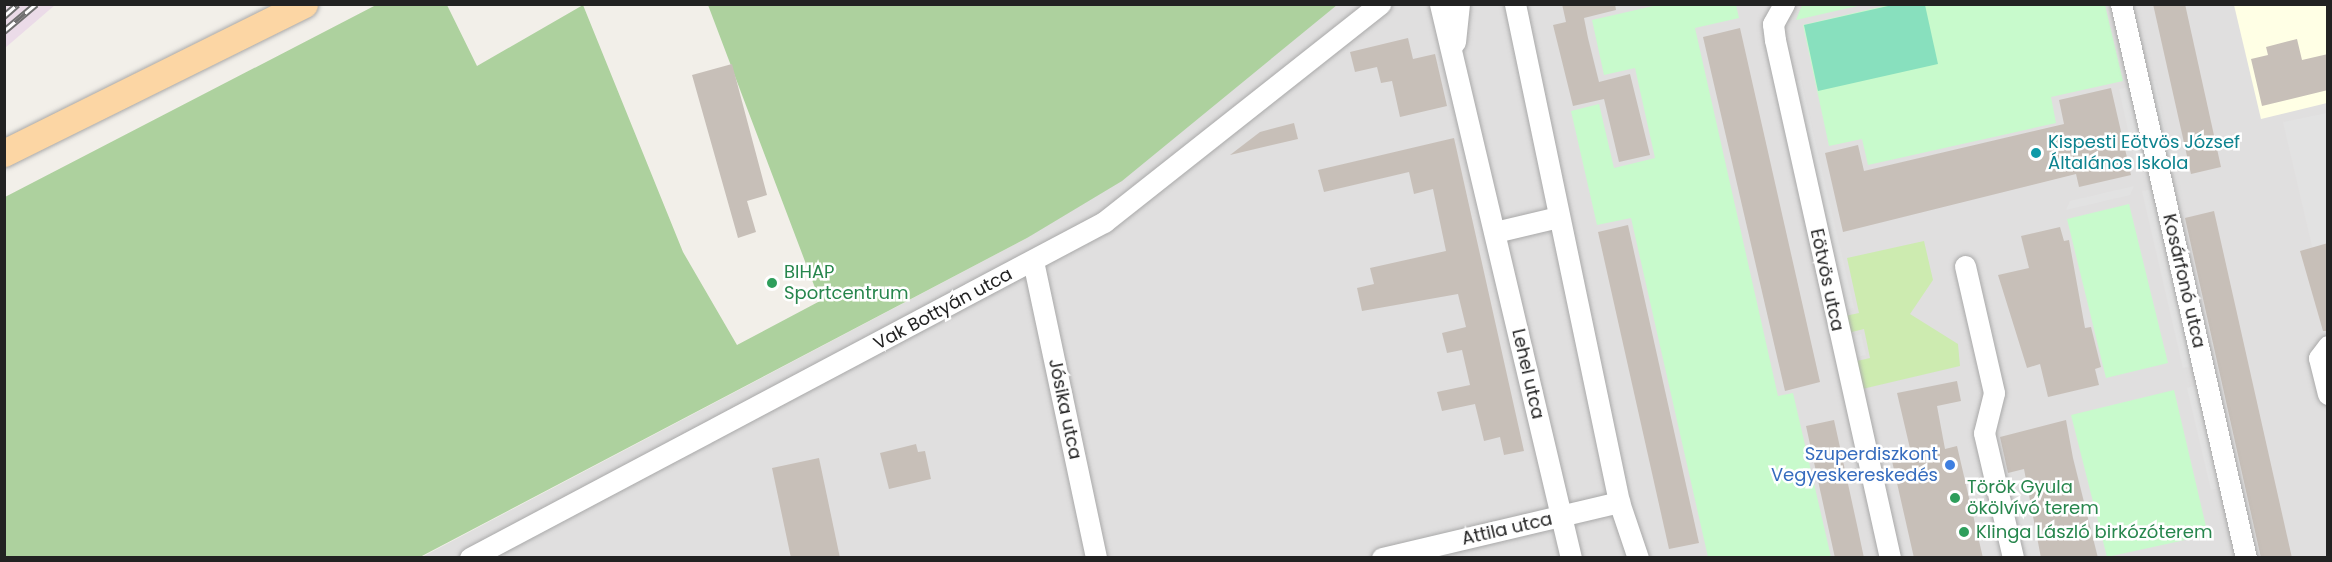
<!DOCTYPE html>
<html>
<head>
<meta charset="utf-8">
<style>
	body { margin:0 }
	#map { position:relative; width:2332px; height:562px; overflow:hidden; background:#f2efe9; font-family:Poppins,sans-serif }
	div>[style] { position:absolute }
	.residential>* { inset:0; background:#e0dfdf }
	.industrial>* { inset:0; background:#ebdbe8 }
	.education>* { inset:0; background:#ffffe5 }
	.grass>* { inset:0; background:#cdebb0 }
	.forest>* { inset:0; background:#add19e }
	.park>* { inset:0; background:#c8facc }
	.pitch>* { inset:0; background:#88e0be }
	.parking>* { inset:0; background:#e2e2e2 }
	.building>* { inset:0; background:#c7bfb8 }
	.roads { filter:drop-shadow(0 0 2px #a9a9a9) drop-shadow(0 0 2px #a9a9a9) }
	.minor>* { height:21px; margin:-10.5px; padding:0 10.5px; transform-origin:10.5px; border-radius:10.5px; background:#fff }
	.major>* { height:27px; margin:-13.5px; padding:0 13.5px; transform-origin:13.5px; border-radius:13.5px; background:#fcd6a4 }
	.rail>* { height:7px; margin-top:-3.5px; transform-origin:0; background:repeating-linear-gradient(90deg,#fff 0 14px,#707070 0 28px); box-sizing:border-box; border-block:2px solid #707070 }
	.dots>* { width:16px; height:16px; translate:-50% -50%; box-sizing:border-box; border:3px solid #fff; border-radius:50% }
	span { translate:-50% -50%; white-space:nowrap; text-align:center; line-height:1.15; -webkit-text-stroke:5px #fff; paint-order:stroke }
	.culture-label { font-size:18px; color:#0d838f }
	.left { translate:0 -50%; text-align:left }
	.leisure-label { font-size:18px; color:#27864d }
	.street-label { font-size:18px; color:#222 }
	.shop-label { font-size:18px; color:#366cbe }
	.right { translate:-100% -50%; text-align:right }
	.frame { position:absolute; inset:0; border:6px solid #222; pointer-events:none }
</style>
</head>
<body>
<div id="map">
	<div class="residential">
		<i style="clip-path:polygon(1337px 5px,2327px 5px,2327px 557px,420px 558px,1027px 238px)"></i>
	</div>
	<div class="industrial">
		<i style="clip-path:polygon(5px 4px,55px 4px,55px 5px,5px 48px)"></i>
	</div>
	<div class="education">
		<i style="clip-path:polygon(2234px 5px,2327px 5px,2327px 103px,2261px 119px)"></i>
	</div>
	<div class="grass">
		<i style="clip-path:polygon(1924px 241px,1933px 280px,1910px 314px,1958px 344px,1960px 366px,1858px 390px,1857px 361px,1870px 358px,1864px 329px,1848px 333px,1845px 316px,1859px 313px,1847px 258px)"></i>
	</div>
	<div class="forest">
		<i style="clip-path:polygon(376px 5px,447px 5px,477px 66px,583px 5px,683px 252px,737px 345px,820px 301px,708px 5px,1337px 5px,1122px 181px,1027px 238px,420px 557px,5px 558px,5px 197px)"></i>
	</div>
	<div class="park">
		<i style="clip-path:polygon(1662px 4px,1736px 5px,1739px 18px,1695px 28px,1778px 396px,1793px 393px,1831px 557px,1708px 557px,1631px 218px,1597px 225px,1571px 111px,1599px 104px,1614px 168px,1655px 158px,1635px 68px,1604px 75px,1592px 20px)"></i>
		<i style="clip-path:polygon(1802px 5px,1802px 4px,1862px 5px,1796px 20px)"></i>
		<i style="clip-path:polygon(1888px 5px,2105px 5px,2123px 81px,2051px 97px,2056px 123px,1868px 165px,1862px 139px,1829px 146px,1803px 25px)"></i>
		<i style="clip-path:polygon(2129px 204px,2168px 363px,2106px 378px,2067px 219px)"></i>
		<i style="clip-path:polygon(2174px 390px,2208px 535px,2107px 557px,2071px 415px)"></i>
	</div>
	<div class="pitch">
		<i style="clip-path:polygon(1897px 4px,1925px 5px,1938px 64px,1818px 91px,1804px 25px)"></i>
	</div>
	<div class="parking">
		<i style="clip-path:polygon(1801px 80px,1854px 308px,1834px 312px,1784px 84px)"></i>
		<i style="clip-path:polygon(2155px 81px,2172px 162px,2137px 171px,2119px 89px)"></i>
		<i style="clip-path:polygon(2327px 113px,2327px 310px,2283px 122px)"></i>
		<i style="clip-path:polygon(2134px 186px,2130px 195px,2066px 210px,2070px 201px)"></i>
		<i style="clip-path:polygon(2163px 187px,2203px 363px,2183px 368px,2142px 191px)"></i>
		<i style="clip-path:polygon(1861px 334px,1866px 355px,1844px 361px,1840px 340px)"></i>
		<i style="clip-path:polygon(2207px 383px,2230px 485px,2211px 490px,2187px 388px)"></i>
	</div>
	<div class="building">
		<i style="clip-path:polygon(1562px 4px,1615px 4px,1616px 10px,1584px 18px,1588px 38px,1599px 82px,1630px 74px,1650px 155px,1619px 162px,1604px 99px,1573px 106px,1553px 25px,1566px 22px)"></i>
		<i style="clip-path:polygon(2153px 4px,2185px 4px,2221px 167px,2191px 174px)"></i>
		<i style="clip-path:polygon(1740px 28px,1820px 382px,1785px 391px,1703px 37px)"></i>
		<i style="clip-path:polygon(1408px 38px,1413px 59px,1435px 54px,1447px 106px,1400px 117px,1392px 81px,1381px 83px,1377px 67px,1355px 72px,1350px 52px)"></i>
		<i style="clip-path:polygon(2297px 39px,2302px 60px,2328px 54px,2328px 90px,2262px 106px,2251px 59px,2268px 55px,2266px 47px)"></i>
		<i style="clip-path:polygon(732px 64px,767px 195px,747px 201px,756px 232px,738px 238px,692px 75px)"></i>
		<i style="clip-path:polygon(2111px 88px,2131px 175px,2079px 187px,2076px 174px,1843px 232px,1825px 153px,1858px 145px,1864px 171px,2064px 124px,2059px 100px)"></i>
		<i style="clip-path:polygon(1294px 123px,1298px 139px,1230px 155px,1260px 132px)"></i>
		<i style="clip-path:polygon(1454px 138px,1524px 451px,1504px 455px,1500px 437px,1484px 441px,1475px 404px,1442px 411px,1437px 392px,1470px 385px,1462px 350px,1447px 353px,1442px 333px,1466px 327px,1458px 294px,1362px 311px,1357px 288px,1374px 284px,1370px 268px,1446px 251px,1433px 189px,1414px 194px,1409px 172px,1324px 192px,1318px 170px)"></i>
		<i style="clip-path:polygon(2214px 211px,2292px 558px,2261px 558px,2185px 218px)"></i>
		<i style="clip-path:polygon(1628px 225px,1699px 543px,1669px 549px,1598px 232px)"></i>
		<i style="clip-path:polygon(2060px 227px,2064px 241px,2069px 240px,2085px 328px,2091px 327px,2101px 367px,2095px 369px,2099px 385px,2048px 397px,2040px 364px,2027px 368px,1998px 275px,2029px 268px,2021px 236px)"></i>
		<i style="clip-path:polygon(2328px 243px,2328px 331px,2323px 331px,2300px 251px)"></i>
		<i style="clip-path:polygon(1957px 381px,1961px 401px,1937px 406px,1945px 449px,1957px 446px,1983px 558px,1914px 558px,1892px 461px,1912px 457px,1897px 393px)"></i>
		<i style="clip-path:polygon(1834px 420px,1857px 525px,1864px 558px,1835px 558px,1806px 426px)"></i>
		<i style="clip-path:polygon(2066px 420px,2073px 458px,2098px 558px,2041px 558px,2024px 469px,2008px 473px,2000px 437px)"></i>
		<i style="clip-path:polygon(916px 444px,918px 452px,925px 451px,931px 479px,889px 489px,880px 453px)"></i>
		<i style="clip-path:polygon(819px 458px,840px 558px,791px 558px,772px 468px)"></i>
	</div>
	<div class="roads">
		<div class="minor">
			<i style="left:1440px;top:4px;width:569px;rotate:76.7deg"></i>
			<i style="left:1515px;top:4px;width:509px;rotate:78.2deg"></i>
			<i style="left:1619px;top:502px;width:59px;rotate:71.3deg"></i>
			<i style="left:1784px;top:4px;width:23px;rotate:119deg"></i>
			<i style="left:1773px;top:24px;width:16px;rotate:83deg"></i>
			<i style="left:1775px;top:40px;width:531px;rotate:77.48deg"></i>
			<i style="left:2121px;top:4px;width:568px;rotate:77.29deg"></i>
			<i style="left:1455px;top:42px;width:38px;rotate:-84deg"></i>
			<i style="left:1495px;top:232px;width:65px;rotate:-13.4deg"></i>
			<i style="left:1033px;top:261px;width:304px;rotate:78deg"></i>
			<i style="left:1965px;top:266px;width:130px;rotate:77.1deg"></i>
			<i style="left:1994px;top:393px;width:41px;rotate:104deg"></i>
			<i style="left:1984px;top:433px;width:128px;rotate:76.9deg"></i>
			<i style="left:2328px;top:346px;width:15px;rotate:127deg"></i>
			<i style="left:2319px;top:358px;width:37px;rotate:76deg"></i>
			<i style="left:470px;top:558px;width:718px;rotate:-27.92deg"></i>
			<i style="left:1104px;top:222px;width:352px;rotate:-38.3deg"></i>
			<i style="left:1382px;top:558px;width:244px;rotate:-13.3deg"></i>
		</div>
		<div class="major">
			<i style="left:4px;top:153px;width:335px;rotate:-26.4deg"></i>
		</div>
	</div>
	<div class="rail">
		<i style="left:4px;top:16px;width:18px;rotate:-41deg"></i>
		<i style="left:4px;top:31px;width:42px;rotate:-40.2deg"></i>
	</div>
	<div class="dots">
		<i style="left:2036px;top:153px;background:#0f9aa8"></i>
		<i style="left:772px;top:283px;background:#2e9e5b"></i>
		<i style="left:1950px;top:465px;background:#3f7fe0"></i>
		<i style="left:1955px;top:498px;background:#2e9e5b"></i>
		<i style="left:1964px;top:532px;background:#2e9e5b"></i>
	</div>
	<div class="culture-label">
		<span class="left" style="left:2048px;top:153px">Kispesti Eötvös József<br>Általános Iskola</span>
	</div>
	<div class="leisure-label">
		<span class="left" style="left:784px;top:283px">BIHAP<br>Sportcentrum</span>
		<span class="left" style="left:1967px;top:498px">Török Gyula<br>ökölvívó terem</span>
		<span class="left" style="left:1976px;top:532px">Klinga László birkózóterem</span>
	</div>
	<div class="street-label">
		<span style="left:1827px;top:280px;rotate:78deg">Eötvös utca</span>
		<span style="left:2184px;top:281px;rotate:77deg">Kosárfonó utca</span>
		<span style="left:943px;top:309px;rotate:-28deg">Vak Bottyán utca</span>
		<span style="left:1528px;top:374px;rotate:77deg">Lehel utca</span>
		<span style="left:1065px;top:409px;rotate:78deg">Jósika utca</span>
		<span style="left:1507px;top:529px;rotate:-13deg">Attila utca</span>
	</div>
	<div class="shop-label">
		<span class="right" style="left:1938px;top:465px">Szuperdiszkont<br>Vegyeskereskedés</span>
	</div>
	<div class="frame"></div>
</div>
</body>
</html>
